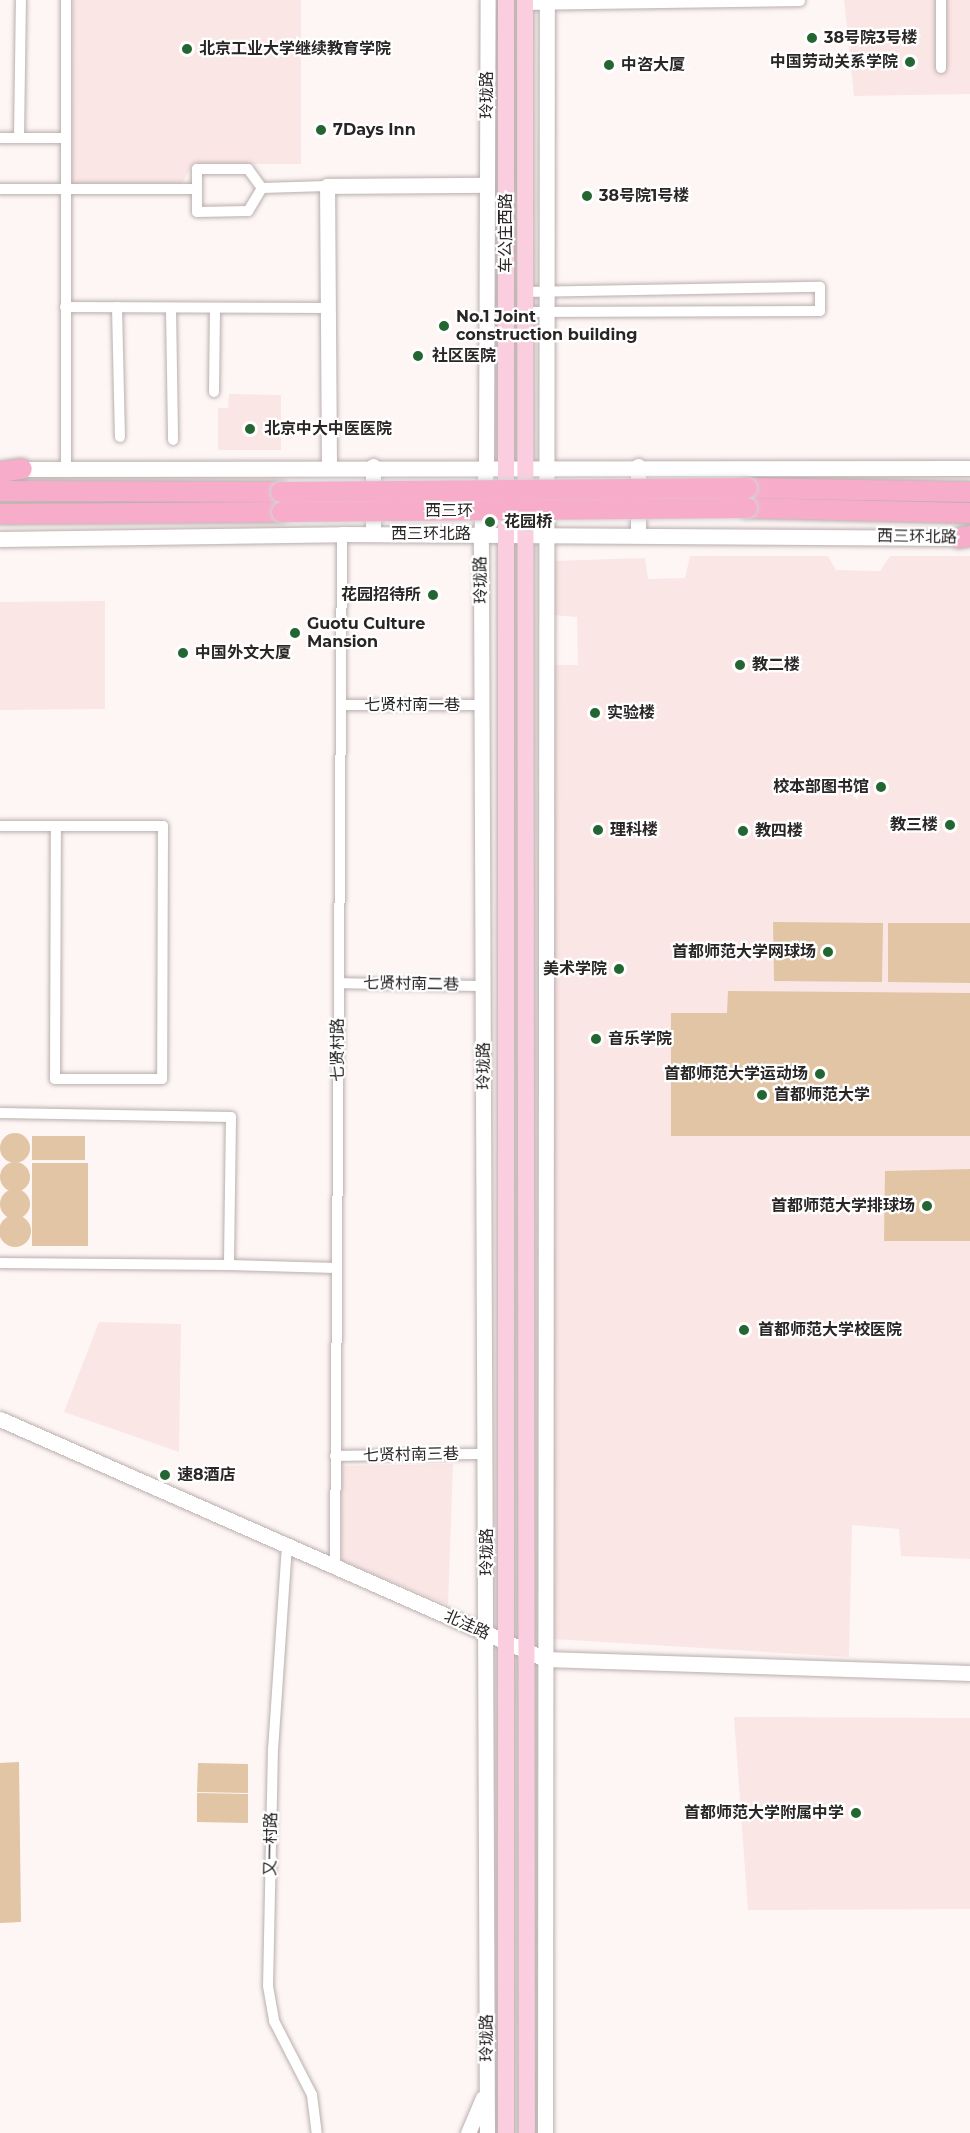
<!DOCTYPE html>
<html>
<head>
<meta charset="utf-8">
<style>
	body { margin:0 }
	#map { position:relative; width:970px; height:2133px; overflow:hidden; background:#fef6f5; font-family:Montserrat,"Noto Sans SC",sans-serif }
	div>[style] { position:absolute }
	.built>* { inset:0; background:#fae6e5 }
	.green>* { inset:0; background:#e1c5a5 }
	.round { border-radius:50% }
	.roads { filter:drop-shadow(0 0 2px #b9afae) drop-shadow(0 0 2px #b9afae) }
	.street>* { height:10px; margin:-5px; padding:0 5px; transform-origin:5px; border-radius:5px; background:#fff }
	.secondary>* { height:15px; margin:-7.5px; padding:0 7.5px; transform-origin:7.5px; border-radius:7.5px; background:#fff }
	.primary>* { height:16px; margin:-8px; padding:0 8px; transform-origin:8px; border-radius:8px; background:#facedf }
	.highway>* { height:20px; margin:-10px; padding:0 10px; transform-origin:10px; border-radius:10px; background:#f7adca }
	.bridges { filter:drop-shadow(0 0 2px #d4d4d4) drop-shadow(0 0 2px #d4d4d4) }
	.highway-bridge>* { height:20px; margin:-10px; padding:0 10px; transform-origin:10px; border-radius:10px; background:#f7adca }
	.dots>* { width:16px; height:16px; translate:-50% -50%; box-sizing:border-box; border:3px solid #fff; border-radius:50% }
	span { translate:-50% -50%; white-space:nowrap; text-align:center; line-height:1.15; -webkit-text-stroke:4.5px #fff; paint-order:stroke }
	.poi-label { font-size:16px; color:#2a2626; font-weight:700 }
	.left { translate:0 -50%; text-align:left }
	.right { translate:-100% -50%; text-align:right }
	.street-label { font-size:16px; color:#2a2626 }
</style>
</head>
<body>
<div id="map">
	<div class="built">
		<i style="clip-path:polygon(73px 0,301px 0,301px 164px,193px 164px,181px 185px,72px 186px)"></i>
		<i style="clip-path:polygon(844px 0,970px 0,970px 94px,854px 96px)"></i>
		<i style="clip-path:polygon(229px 394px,281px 395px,281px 450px,218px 450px,218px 408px,228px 408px)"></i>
		<i style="clip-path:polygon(690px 556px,828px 556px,836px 570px,880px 571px,890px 556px,970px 556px,970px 1559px,901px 1556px,899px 1529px,852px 1525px,849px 1657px,554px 1639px,554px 665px,578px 665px,577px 617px,553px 615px,554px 561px,645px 558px,648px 579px,685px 578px)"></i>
		<i style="clip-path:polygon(105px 601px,105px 709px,0 710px,0 602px)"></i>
		<i style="clip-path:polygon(99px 1322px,181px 1324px,179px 1452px,64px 1412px)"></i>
		<i style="clip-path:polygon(453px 1464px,448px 1605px,342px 1561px,341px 1466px)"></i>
		<i style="clip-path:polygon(734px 1717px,970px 1718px,970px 1909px,748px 1910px)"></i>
	</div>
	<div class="green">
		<i style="clip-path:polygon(773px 922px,883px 923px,882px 982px,774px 981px)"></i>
		<i style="clip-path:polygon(888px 923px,970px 923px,970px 983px,888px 982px)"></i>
		<i style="clip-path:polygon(728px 991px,970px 993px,970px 1136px,671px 1136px,671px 1013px,727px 1013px)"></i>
		<i class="round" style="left:0;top:1133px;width:30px;height:30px"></i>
		<i style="clip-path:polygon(32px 1136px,85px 1136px,85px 1160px,32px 1160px)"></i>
		<i class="round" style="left:0;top:1162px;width:30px;height:30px"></i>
		<i style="clip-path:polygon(32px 1163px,88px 1163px,88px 1246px,32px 1246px)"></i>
		<i style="clip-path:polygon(970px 1169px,970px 1241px,884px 1241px,885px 1171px)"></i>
		<i class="round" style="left:0;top:1189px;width:30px;height:30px"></i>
		<i class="round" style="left:-1px;top:1215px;width:32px;height:32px"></i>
		<i style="clip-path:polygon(19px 1762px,21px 1922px,0 1923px,0 1763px)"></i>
		<i style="clip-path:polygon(198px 1763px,248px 1764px,248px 1793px,197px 1792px)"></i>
		<i style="clip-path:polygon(197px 1793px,248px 1794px,248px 1823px,197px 1822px)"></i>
	</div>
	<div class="roads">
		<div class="street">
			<i style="left:941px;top:0;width:68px;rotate:90deg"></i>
			<i style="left:524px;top:5px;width:276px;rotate:-0.8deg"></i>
			<i style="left:0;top:138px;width:65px"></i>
			<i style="left:19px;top:138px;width:138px;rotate:-89.2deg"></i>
			<i style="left:197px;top:169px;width:51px"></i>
			<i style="left:248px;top:169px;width:24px;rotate:54deg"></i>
			<i style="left:262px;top:188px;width:27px;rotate:121deg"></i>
			<i style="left:248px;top:211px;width:51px;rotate:178.9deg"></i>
			<i style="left:197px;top:212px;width:43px;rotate:-90deg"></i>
			<i style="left:262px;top:188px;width:65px;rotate:-1.8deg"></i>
			<i style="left:0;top:189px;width:196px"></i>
			<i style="left:524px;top:292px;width:296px;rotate:-1deg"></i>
			<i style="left:820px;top:287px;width:24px;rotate:90deg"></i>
			<i style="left:820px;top:311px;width:296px;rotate:179.8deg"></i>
			<i style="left:65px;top:307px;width:263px;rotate:0.2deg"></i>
			<i style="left:117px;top:307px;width:130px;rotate:88.7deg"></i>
			<i style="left:171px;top:308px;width:132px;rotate:89.1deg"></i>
			<i style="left:214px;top:392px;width:84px;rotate:-89.3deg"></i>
			<i style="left:66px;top:469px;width:469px;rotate:-90deg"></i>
			<i style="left:341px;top:705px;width:141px"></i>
			<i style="left:0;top:826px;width:163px"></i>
			<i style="left:163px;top:826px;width:253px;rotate:90.2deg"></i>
			<i style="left:162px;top:1079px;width:107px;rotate:180deg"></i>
			<i style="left:55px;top:1079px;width:253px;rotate:-89.8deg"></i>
			<i style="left:339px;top:983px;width:145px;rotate:1.2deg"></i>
			<i style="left:0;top:1113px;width:231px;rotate:1deg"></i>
			<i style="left:231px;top:1117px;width:148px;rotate:90.8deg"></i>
			<i style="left:229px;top:1265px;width:229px;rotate:-179.5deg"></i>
			<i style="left:229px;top:1265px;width:107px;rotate:1.6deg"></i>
			<i style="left:335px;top:1456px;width:152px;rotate:-0.8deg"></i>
			<i style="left:287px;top:1545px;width:203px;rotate:93.9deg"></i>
			<i style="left:273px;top:1748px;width:238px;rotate:91.2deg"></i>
			<i style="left:268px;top:1986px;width:36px;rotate:80deg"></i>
			<i style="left:274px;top:2021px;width:83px;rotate:62.8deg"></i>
			<i style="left:312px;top:2095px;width:38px;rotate:83deg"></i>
			<i style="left:335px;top:1566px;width:1032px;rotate:-89.61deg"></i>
		</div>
		<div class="secondary">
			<i style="left:373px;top:466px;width:68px;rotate:90deg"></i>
			<i style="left:638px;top:466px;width:67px;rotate:90deg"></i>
			<i style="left:329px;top:467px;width:281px;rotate:-90.4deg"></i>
			<i style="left:327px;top:186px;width:160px;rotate:-0.4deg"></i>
			<i style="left:13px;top:469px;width:957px;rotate:-0.06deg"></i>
			<i style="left:0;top:539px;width:342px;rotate:-0.8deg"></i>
			<i style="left:342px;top:534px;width:627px;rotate:0.37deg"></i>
			<i style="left:0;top:1419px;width:596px;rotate:23.77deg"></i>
			<i style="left:545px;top:1659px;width:425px;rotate:1.9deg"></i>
			<i style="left:468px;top:2133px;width:38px;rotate:-67deg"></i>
			<i style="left:487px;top:2133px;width:1598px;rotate:-90.22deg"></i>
			<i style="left:481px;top:535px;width:70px;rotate:-85.9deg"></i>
			<i style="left:486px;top:465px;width:465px;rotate:-89.8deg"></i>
			<i style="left:545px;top:2133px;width:2133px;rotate:-89.95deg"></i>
		</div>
		<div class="primary">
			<i style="left:506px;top:0;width:2133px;rotate:90deg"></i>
			<i style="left:525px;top:0;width:2133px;rotate:89.95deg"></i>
		</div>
		<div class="highway">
			<i style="left:0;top:472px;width:22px;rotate:-8deg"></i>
			<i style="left:747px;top:488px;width:223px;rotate:1deg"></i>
			<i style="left:0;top:491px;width:281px;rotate:0.2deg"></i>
			<i style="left:747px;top:508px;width:223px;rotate:1.3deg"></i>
			<i style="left:0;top:514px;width:282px;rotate:-0.4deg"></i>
			<i style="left:959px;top:538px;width:11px;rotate:-10deg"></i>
		</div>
	</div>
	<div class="bridges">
		<div class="highway-bridge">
			<i style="left:281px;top:492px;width:466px;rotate:-0.5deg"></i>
			<i style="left:282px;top:512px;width:465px;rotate:-0.5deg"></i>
		</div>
	</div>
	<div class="dots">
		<i style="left:812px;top:38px;background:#236631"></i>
		<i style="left:187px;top:49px;background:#236631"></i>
		<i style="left:910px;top:62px;background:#236631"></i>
		<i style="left:609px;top:65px;background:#236631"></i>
		<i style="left:321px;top:130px;background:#236631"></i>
		<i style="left:587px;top:196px;background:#236631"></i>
		<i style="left:444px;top:326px;background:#236631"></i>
		<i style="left:418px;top:356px;background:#236631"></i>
		<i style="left:250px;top:429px;background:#236631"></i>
		<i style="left:490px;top:522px;background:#236631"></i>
		<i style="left:433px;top:595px;background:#236631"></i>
		<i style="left:295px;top:633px;background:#236631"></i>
		<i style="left:183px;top:653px;background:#236631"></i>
		<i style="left:740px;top:665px;background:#236631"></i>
		<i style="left:595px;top:713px;background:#236631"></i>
		<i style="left:881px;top:787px;background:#236631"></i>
		<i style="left:950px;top:825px;background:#236631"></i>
		<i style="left:598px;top:830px;background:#236631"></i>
		<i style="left:743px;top:831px;background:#236631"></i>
		<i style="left:828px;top:952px;background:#236631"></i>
		<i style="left:619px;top:969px;background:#236631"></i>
		<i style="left:596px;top:1039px;background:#236631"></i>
		<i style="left:820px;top:1074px;background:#236631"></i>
		<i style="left:762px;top:1095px;background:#236631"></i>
		<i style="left:927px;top:1206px;background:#236631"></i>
		<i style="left:744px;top:1330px;background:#236631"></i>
		<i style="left:165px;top:1475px;background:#236631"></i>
		<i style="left:856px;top:1813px;background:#236631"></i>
	</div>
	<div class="poi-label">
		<span class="left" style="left:824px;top:38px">38号院3号楼</span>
		<span class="left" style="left:199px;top:49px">北京工业大学继续教育学院</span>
		<span class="right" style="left:898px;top:62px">中国劳动关系学院</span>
		<span class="left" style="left:621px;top:65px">中咨大厦</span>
		<span class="left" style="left:333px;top:130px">7Days Inn</span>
		<span class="left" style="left:599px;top:196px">38号院1号楼</span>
		<span class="left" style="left:456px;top:326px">No.1 Joint<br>construction building</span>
		<span class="left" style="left:432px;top:356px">社区医院</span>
		<span class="left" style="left:264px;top:429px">北京中大中医医院</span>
		<span class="left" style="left:504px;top:522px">花园桥</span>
		<span class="right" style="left:421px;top:595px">花园招待所</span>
		<span class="left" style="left:307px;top:633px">Guotu Culture<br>Mansion</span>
		<span class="left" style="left:195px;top:653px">中国外文大厦</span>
		<span class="left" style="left:752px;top:665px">教二楼</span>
		<span class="left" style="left:607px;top:713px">实验楼</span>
		<span class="right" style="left:869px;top:787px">校本部图书馆</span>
		<span class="right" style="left:938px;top:825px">教三楼</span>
		<span class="left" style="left:610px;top:830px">理科楼</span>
		<span class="left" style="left:755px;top:831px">教四楼</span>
		<span class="right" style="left:816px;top:952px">首都师范大学网球场</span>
		<span class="right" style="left:607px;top:969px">美术学院</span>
		<span class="left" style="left:608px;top:1039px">音乐学院</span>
		<span class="right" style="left:808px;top:1074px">首都师范大学运动场</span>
		<span class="left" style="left:774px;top:1095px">首都师范大学</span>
		<span class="right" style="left:915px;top:1206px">首都师范大学排球场</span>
		<span class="left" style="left:758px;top:1330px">首都师范大学校医院</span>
		<span class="left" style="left:177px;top:1475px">速8酒店</span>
		<span class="right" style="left:844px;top:1813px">首都师范大学附属中学</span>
	</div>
	<div class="street-label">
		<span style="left:487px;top:95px;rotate:-90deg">玲珑路</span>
		<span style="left:506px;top:233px;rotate:-90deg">车公庄西路</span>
		<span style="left:449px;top:511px">西三环</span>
		<span style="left:431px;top:534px">西三环北路</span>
		<span style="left:917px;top:537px;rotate:1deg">西三环北路</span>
		<span style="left:481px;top:580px;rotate:-91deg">玲珑路</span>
		<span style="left:412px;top:705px">七贤村南一巷</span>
		<span style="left:411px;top:984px;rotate:1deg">七贤村南二巷</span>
		<span style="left:338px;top:1050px;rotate:-90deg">七贤村路</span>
		<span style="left:484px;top:1066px;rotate:-90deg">玲珑路</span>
		<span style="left:411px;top:1455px;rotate:-1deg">七贤村南三巷</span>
		<span style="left:487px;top:1552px;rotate:-90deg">玲珑路</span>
		<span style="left:467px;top:1625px;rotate:24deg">北洼路</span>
		<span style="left:271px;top:1844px;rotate:-89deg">又一村路</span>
		<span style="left:487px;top:2038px;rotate:-90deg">玲珑路</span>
	</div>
</div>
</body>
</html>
